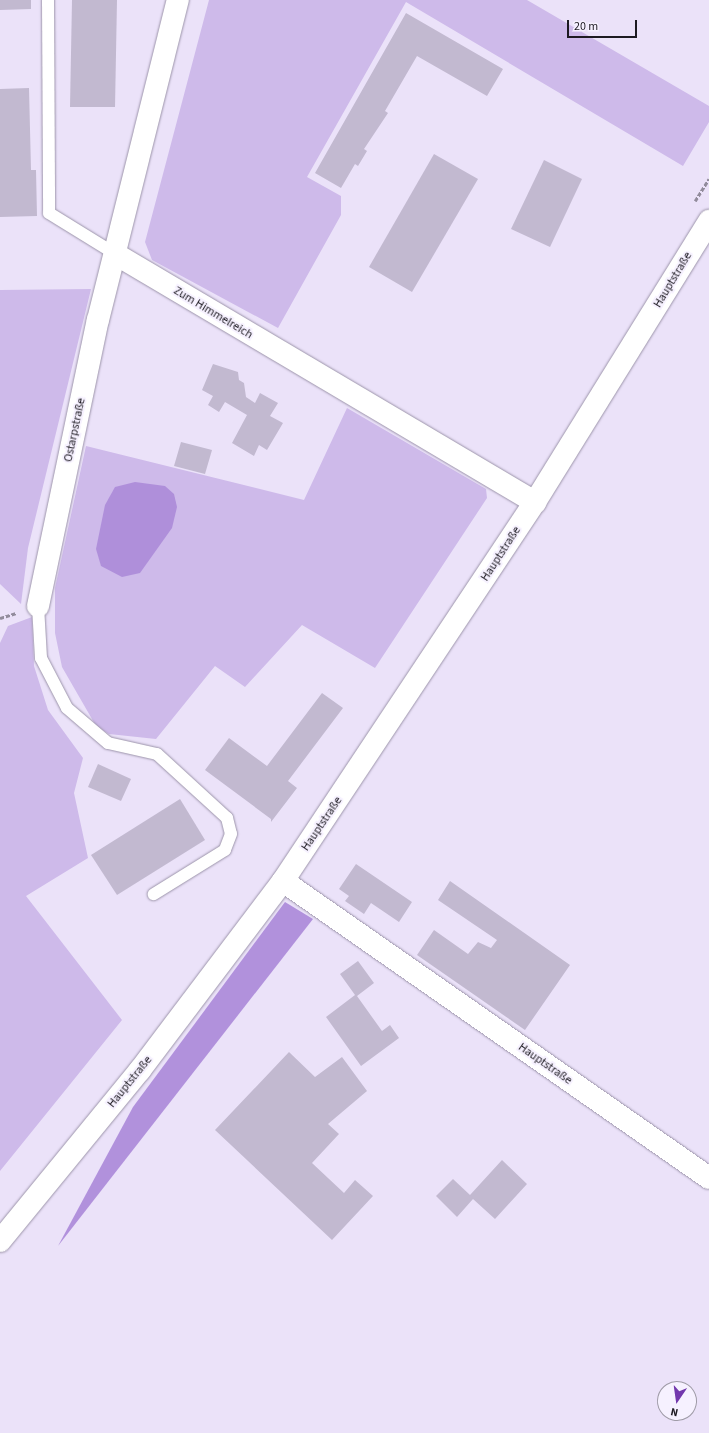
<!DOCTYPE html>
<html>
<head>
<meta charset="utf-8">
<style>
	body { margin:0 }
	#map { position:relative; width:709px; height:1433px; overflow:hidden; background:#ebe2f9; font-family:"Source Sans 3",sans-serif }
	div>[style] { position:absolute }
	.green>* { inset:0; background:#cebaea }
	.forest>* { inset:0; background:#b191dc }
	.water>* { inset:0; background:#af8fda }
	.building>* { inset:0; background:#c2b9d0 }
	.path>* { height:2.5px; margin-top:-1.25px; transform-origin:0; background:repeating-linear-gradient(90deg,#928c9c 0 4px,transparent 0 6px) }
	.roads { filter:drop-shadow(0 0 1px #9c94aa) drop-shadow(0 0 1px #9c94aa) }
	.lane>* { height:12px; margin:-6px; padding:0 6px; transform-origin:6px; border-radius:6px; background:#fff }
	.street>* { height:22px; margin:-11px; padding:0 11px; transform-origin:11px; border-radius:11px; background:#fff }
	.secondary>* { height:22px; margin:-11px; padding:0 11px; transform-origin:11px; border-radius:11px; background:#fff }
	span { translate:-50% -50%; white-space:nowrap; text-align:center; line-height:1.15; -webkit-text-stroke:4px #f6f1ff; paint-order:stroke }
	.street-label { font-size:12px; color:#1d1a22 }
	.north { position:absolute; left:657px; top:1381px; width:40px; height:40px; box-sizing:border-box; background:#f6f1ff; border:1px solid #9f9ba7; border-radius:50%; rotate:193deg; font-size:11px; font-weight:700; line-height:16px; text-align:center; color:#1d1a22 }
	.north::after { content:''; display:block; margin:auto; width:14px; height:18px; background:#7237ad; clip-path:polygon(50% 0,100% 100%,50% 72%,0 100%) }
	.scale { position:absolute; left:567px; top:20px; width:70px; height:18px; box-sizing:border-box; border:2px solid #1d1a22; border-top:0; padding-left:5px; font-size:12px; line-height:14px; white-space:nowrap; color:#1d1a22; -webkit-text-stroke:3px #f6f1ff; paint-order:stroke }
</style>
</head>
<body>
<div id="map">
	<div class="green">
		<i style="clip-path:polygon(209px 0,527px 0,709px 106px,709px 122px,683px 166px,406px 2px,307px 177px,341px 196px,341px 215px,278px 328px,152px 260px,145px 242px)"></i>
		<i style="clip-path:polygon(91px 289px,28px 548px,21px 604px,0 584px,0 290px)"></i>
		<i style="clip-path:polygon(347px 408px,486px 489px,487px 498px,375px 668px,302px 625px,245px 687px,215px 666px,156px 739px,109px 734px,96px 726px,62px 667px,55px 633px,55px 588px,86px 446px,304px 500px)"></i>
		<i style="clip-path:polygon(32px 617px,34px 666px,48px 710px,83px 758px,74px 793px,88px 858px,26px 896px,122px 1020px,0 1171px,0 643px,8px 626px)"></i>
	</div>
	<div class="forest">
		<i style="clip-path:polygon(285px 902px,313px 919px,58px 1246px,133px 1107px)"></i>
	</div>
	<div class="water">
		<i style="clip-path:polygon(135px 482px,165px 486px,174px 494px,177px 507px,172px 528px,140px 573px,122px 577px,101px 566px,96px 549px,105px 505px,115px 487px)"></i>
	</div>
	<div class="building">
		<i style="clip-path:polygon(0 0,31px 0,31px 9px,0 10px)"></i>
		<i style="clip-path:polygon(72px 0,117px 0,115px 107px,70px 107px)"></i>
		<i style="clip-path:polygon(406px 13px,503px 69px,487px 96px,417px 56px,385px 111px,388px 113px,364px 149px,367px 151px,358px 166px,355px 164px,341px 188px,315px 173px)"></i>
		<i style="clip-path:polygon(29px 88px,31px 170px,36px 170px,37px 216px,0 217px,0 89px)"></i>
		<i style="clip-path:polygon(434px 154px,478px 179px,412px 292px,369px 267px)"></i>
		<i style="clip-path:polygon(544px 160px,582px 179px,550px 247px,511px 229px)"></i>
		<i style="clip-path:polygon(213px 364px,238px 372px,239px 380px,244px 383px,246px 397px,255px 403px,260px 393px,278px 403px,270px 416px,283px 423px,267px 450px,259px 445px,254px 456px,232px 443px,247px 415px,225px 402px,219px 412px,208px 405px,213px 396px,202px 390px)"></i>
		<i style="clip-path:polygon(181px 442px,212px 450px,205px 474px,174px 466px)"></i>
		<i style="clip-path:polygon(322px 693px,343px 708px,288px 781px,297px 788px,271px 822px,271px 819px,205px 770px,229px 738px,267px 766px)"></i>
		<i style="clip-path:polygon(98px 764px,131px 779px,121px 801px,88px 787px)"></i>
		<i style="clip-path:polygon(180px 799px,205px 840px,117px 895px,91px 855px)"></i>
		<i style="clip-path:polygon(356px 864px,412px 902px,399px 922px,371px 903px,364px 914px,345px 901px,349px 896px,339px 889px)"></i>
		<i style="clip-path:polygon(450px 881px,570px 965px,525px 1030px,417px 955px,434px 930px,468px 954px,478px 942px,491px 948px,497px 940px,438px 900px)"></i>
		<i style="clip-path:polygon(358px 961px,374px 983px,357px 996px,382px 1031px,390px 1025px,399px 1038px,361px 1066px,326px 1017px,355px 995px,340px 974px)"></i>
		<i style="clip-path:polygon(289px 1052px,315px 1077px,342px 1057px,367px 1091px,328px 1124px,339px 1134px,312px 1163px,344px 1193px,355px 1180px,373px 1196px,332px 1240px,215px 1130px)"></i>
		<i style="clip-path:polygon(502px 1160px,527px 1184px,495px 1219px,473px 1199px,457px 1217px,436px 1196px,453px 1179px,470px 1195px)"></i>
	</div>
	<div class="path">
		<i style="left:695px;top:201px;width:26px;rotate:-58deg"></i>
		<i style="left:0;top:618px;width:17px;rotate:-17deg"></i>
	</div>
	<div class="roads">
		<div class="lane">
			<i style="left:48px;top:0;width:213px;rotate:89.7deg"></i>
			<i style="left:49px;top:213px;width:80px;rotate:31.7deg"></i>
			<i style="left:38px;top:606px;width:52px;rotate:86.7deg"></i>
			<i style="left:41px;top:658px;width:56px;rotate:62.5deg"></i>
			<i style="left:67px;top:708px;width:54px;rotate:40.5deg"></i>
			<i style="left:108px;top:743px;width:50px;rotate:12.7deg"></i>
			<i style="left:157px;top:754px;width:95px;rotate:42.4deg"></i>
			<i style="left:227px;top:818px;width:16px;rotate:76deg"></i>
			<i style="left:231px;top:834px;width:17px;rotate:111deg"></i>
			<i style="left:225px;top:850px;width:84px;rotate:148.2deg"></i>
		</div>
		<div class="street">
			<i style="left:117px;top:255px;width:486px;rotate:30.6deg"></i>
			<i style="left:38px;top:606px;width:292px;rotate:-78.2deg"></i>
			<i style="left:98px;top:320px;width:330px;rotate:-76deg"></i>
			<i style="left:283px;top:881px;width:519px;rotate:34.88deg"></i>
		</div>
		<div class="secondary">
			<i style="left:0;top:1241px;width:221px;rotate:-50.7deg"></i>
			<i style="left:140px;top:1070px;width:237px;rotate:-52.9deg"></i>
			<i style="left:283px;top:881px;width:455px;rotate:-56.4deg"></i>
			<i style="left:535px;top:502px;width:331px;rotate:-58.2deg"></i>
		</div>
	</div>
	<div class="street-label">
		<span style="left:673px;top:280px;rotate:-59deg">Hauptstraße</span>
		<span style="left:213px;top:313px;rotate:31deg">Zum Himmelreich</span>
		<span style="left:75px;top:430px;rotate:-78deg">Ostarpstraße</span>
		<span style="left:501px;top:554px;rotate:-57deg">Hauptstraße</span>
		<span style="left:322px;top:824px;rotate:-56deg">Hauptstraße</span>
		<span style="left:545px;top:1064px;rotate:35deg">Hauptstraße</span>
		<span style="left:130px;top:1082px;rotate:-51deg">Hauptstraße</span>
	</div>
	<div class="north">N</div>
	<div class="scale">20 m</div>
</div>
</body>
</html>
